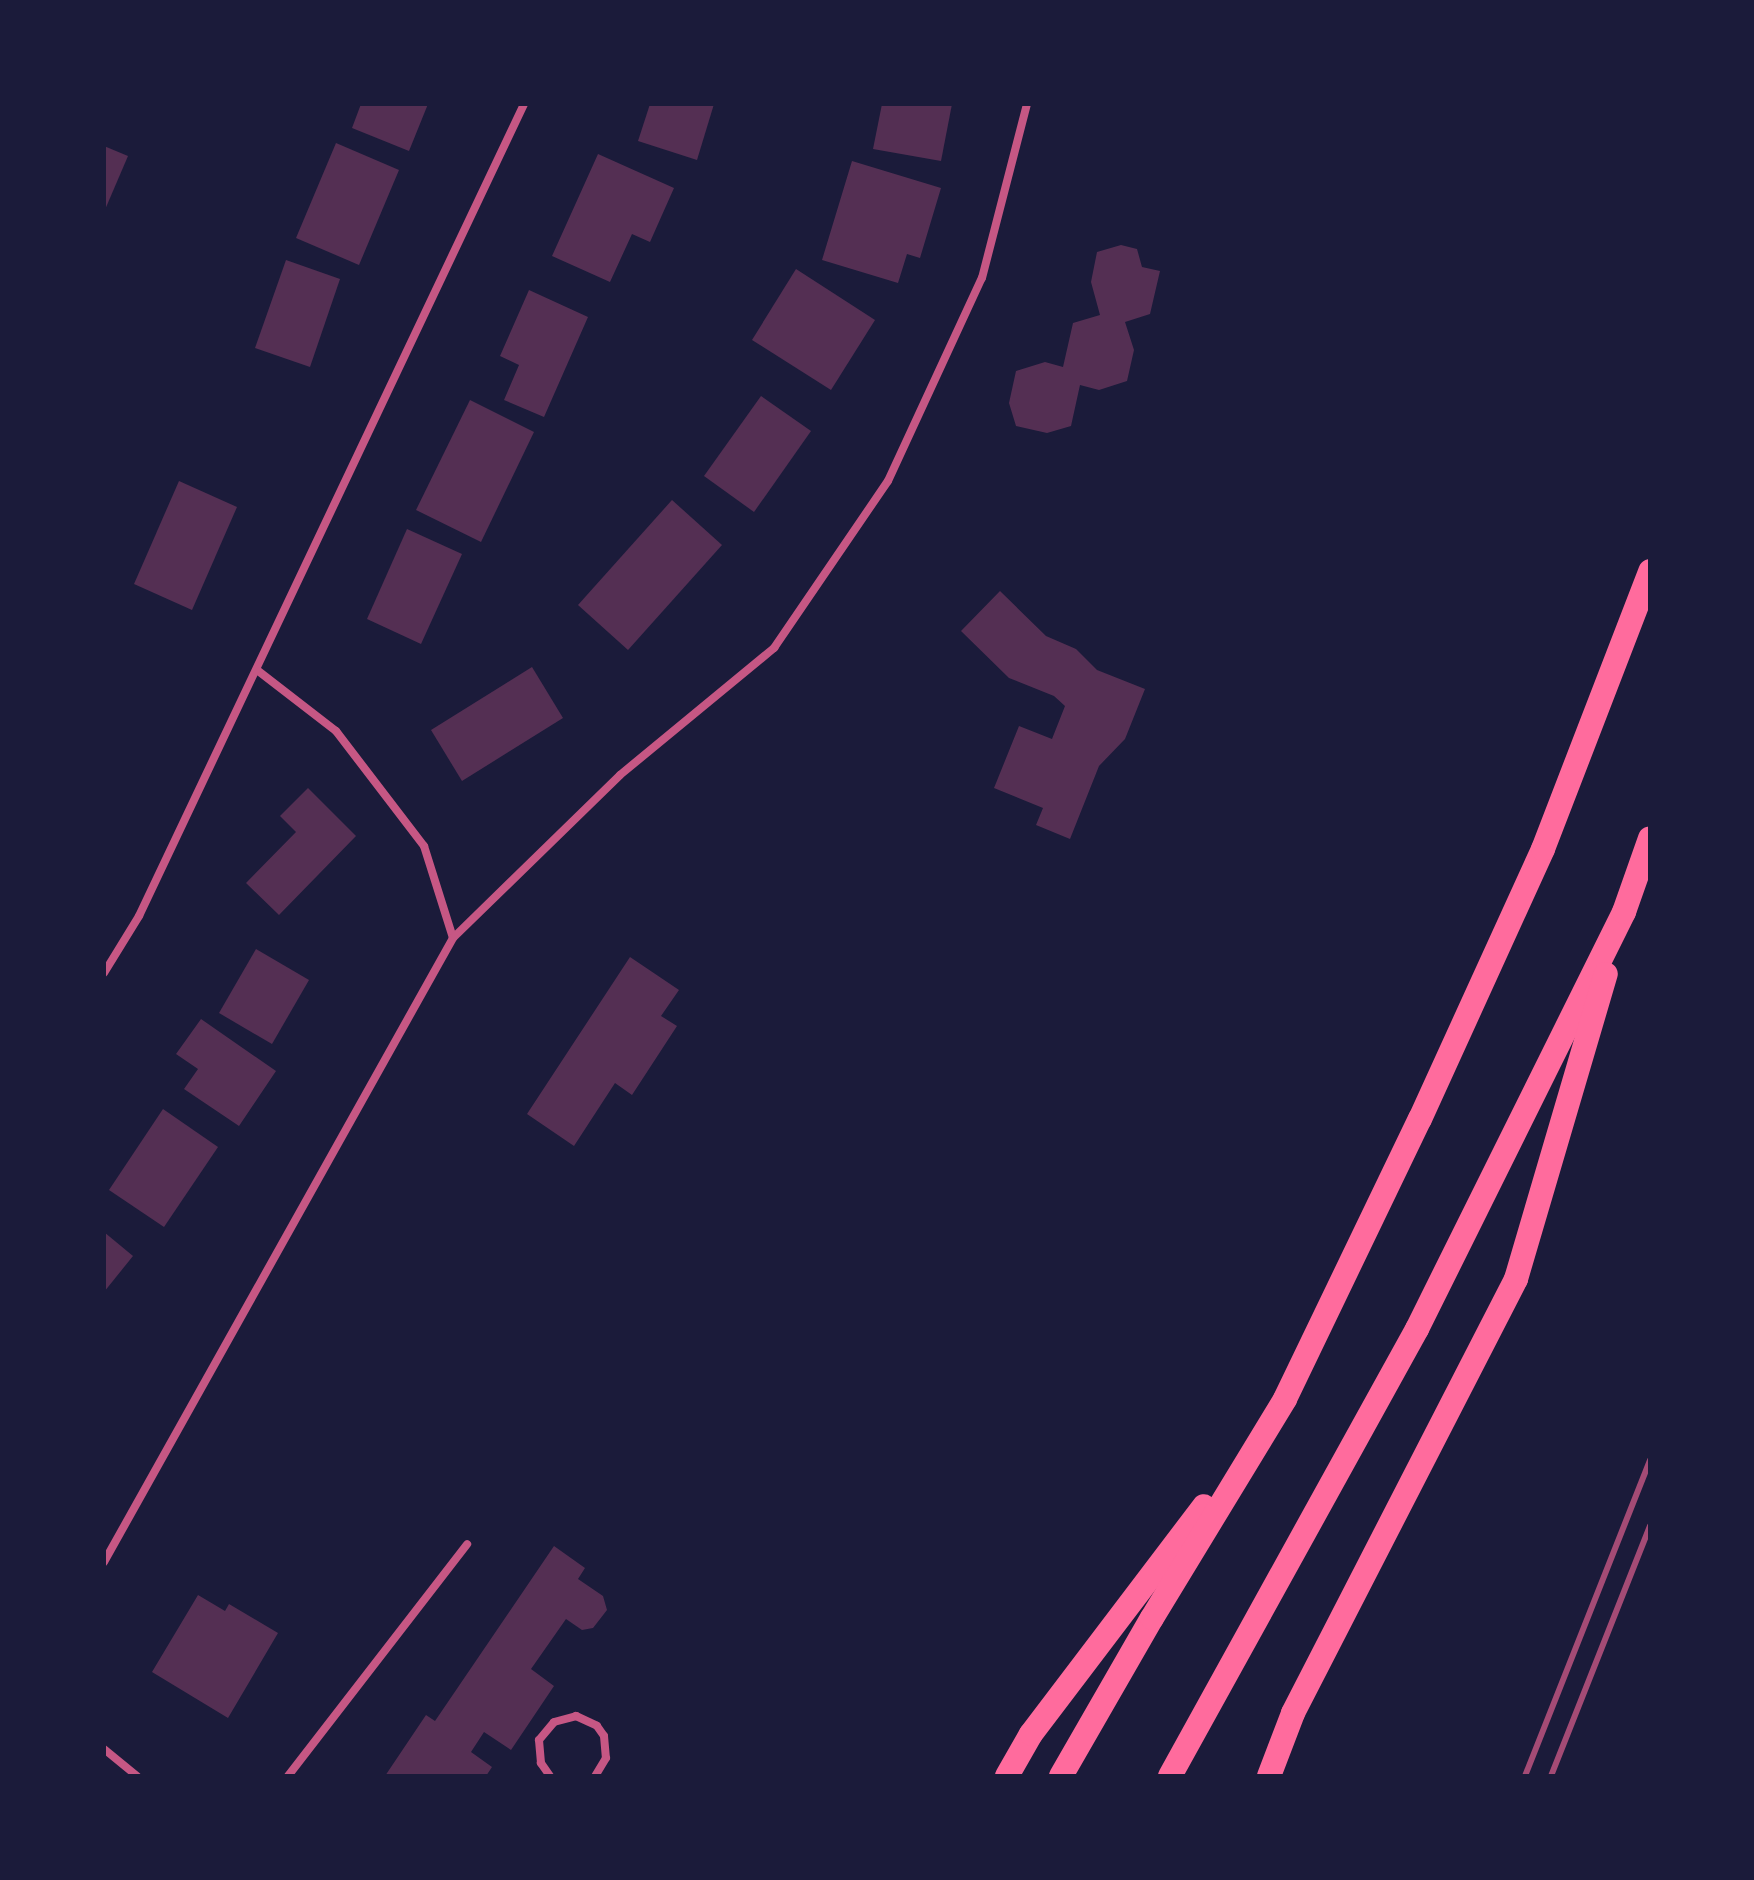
<!DOCTYPE html>
<html>
<head>
<meta charset="utf-8">
<style>
	body { margin:0 }
	#map { position:relative; width:1754px; height:1880px; overflow:hidden; background:#1b1b3a; font-family:"Fira Sans",sans-serif }
	div>[style] { position:absolute }
	.building>* { inset:0; background:#542f53 }
	.minor>* { height:8px; margin:-4px; padding:0 4px; transform-origin:4px; border-radius:4px; background:#c65784 }
	.motorway>* { height:24px; margin:-12px; padding:0 12px; transform-origin:12px; border-radius:12px; background:#ff6b9d }
	.rail>* { height:6px; margin:-3px; padding:0 3px; transform-origin:3px; border-radius:3px; background:#a44b75 }
	span { translate:-50% -50%; white-space:nowrap; text-align:center; line-height:1.15; -webkit-text-stroke:7px #1b1b3a; paint-order:stroke }
	.frame { position:absolute; inset:0; border:106px solid #1b1b3a; pointer-events:none }
</style>
</head>
<body>
<div id="map">
	<div class="building">
		<i style="clip-path:polygon(361px 104px,428px 104px,409px 151px,352px 128px)"></i>
		<i style="clip-path:polygon(650px 104px,714px 104px,697px 160px,638px 141px)"></i>
		<i style="clip-path:polygon(882px 104px,952px 104px,941px 161px,873px 149px)"></i>
		<i style="clip-path:polygon(336px 143px,399px 170px,359px 265px,296px 238px)"></i>
		<i style="clip-path:polygon(104px 146px,128px 156px,104px 212px)"></i>
		<i style="clip-path:polygon(598px 154px,674px 188px,650px 242px,632px 234px,610px 282px,552px 256px)"></i>
		<i style="clip-path:polygon(852px 161px,941px 188px,920px 258px,907px 254px,898px 283px,822px 260px)"></i>
		<i style="clip-path:polygon(1121px 245px,1137px 249px,1142px 267px,1160px 271px,1150px 314px,1125px 322px,1134px 350px,1127px 381px,1099px 390px,1080px 385px,1071px 426px,1047px 433px,1016px 426px,1009px 403px,1016px 371px,1045px 362px,1063px 367px,1073px 323px,1100px 315px,1091px 282px,1097px 252px)"></i>
		<i style="clip-path:polygon(286px 260px,340px 279px,310px 367px,255px 348px)"></i>
		<i style="clip-path:polygon(796px 269px,875px 320px,831px 390px,752px 340px)"></i>
		<i style="clip-path:polygon(529px 290px,588px 317px,544px 417px,504px 400px,519px 365px,500px 356px)"></i>
		<i style="clip-path:polygon(761px 396px,811px 431px,754px 512px,704px 476px)"></i>
		<i style="clip-path:polygon(470px 400px,534px 432px,481px 542px,416px 510px)"></i>
		<i style="clip-path:polygon(179px 481px,237px 507px,192px 610px,134px 584px)"></i>
		<i style="clip-path:polygon(672px 500px,722px 545px,628px 650px,578px 605px)"></i>
		<i style="clip-path:polygon(407px 529px,462px 554px,421px 644px,367px 619px)"></i>
		<i style="clip-path:polygon(1000px 591px,1046px 636px,1076px 649px,1097px 670px,1145px 689px,1125px 739px,1099px 766px,1070px 839px,1036px 825px,1043px 808px,994px 788px,1019px 726px,1052px 739px,1065px 706px,1054px 696px,1009px 678px,961px 631px)"></i>
		<i style="clip-path:polygon(532px 667px,563px 718px,462px 781px,431px 730px)"></i>
		<i style="clip-path:polygon(308px 788px,356px 836px,279px 915px,246px 883px,296px 832px,280px 816px)"></i>
		<i style="clip-path:polygon(256px 949px,309px 980px,272px 1044px,219px 1013px)"></i>
		<i style="clip-path:polygon(630px 957px,679px 990px,661px 1016px,677px 1026px,632px 1095px,615px 1083px,574px 1146px,527px 1114px)"></i>
		<i style="clip-path:polygon(201px 1019px,276px 1071px,239px 1126px,184px 1089px,198px 1069px,176px 1054px)"></i>
		<i style="clip-path:polygon(163px 1109px,218px 1147px,164px 1227px,109px 1190px)"></i>
		<i style="clip-path:polygon(104px 1232px,133px 1256px,104px 1292px)"></i>
		<i style="clip-path:polygon(554px 1546px,585px 1568px,578px 1579px,603px 1596px,607px 1610px,593px 1628px,582px 1630px,566px 1619px,531px 1669px,554px 1686px,511px 1750px,484px 1732px,471px 1752px,492px 1767px,486px 1776px,385px 1776px,426px 1715px,435px 1721px)"></i>
		<i style="clip-path:polygon(198px 1595px,225px 1611px,229px 1604px,278px 1633px,228px 1718px,152px 1672px)"></i>
	</div>
	<div class="minor">
		<i style="left:257px;top:670px;width:100px;rotate:37.7deg"></i>
		<i style="left:336px;top:731px;width:145px;rotate:52.6deg"></i>
		<i style="left:424px;top:846px;width:96px;rotate:72.5deg"></i>
		<i style="left:104px;top:973px;width:67px;rotate:-58.4deg"></i>
		<i style="left:139px;top:916px;width:899px;rotate:-64.63deg"></i>
		<i style="left:104px;top:1562px;width:715px;rotate:-60.78deg"></i>
		<i style="left:453px;top:938px;width:233px;rotate:-44.3deg"></i>
		<i style="left:620px;top:775px;width:200px;rotate:-39.5deg"></i>
		<i style="left:774px;top:648px;width:202px;rotate:-55.7deg"></i>
		<i style="left:888px;top:481px;width:224px;rotate:-65.2deg"></i>
		<i style="left:982px;top:278px;width:180px;rotate:-75.5deg"></i>
		<i style="left:104px;top:1749px;width:43px;rotate:39.3deg"></i>
		<i style="left:288px;top:1776px;width:293px;rotate:-52.3deg"></i>
		<i style="left:550px;top:1776px;width:16px;rotate:-125deg"></i>
		<i style="left:541px;top:1763px;width:23px;rotate:-95deg"></i>
		<i style="left:539px;top:1740px;width:23px;rotate:-50deg"></i>
		<i style="left:554px;top:1722px;width:23px;rotate:-15deg"></i>
		<i style="left:576px;top:1716px;width:23px;rotate:25deg"></i>
		<i style="left:597px;top:1726px;width:12px;rotate:55deg"></i>
		<i style="left:604px;top:1736px;width:22px;rotate:85deg"></i>
		<i style="left:606px;top:1758px;width:21px;rotate:121deg"></i>
	</div>
	<div class="motorway">
		<i style="left:1007px;top:1776px;width:48px;rotate:-60.3deg"></i>
		<i style="left:1031px;top:1734px;width:286px;rotate:-52.8deg"></i>
		<i style="left:1061px;top:1776px;width:182px;rotate:-60.1deg"></i>
		<i style="left:1152px;top:1618px;width:256px;rotate:-58.7deg"></i>
		<i style="left:1285px;top:1399px;width:311px;rotate:-64.3deg"></i>
		<i style="left:1420px;top:1119px;width:297px;rotate:-65.5deg"></i>
		<i style="left:1543px;top:849px;width:298px;rotate:-68.9deg"></i>
		<i style="left:1170px;top:1776px;width:511px;rotate:-61.08deg"></i>
		<i style="left:1417px;top:1329px;width:466px;rotate:-63.6deg"></i>
		<i style="left:1624px;top:912px;width:78px;rotate:-70.6deg"></i>
		<i style="left:1269px;top:1776px;width:67px;rotate:-69.1deg"></i>
		<i style="left:1293px;top:1713px;width:488px;rotate:-62.8deg"></i>
		<i style="left:1516px;top:1279px;width:318px;rotate:-73.6deg"></i>
	</div>
	<div class="rail">
		<i style="left:1525px;top:1776px;width:340px;rotate:-68.4deg"></i>
		<i style="left:1551px;top:1776px;width:269px;rotate:-68.4deg"></i>
	</div>
	<div class="frame"></div>
</div>
</body>
</html>
